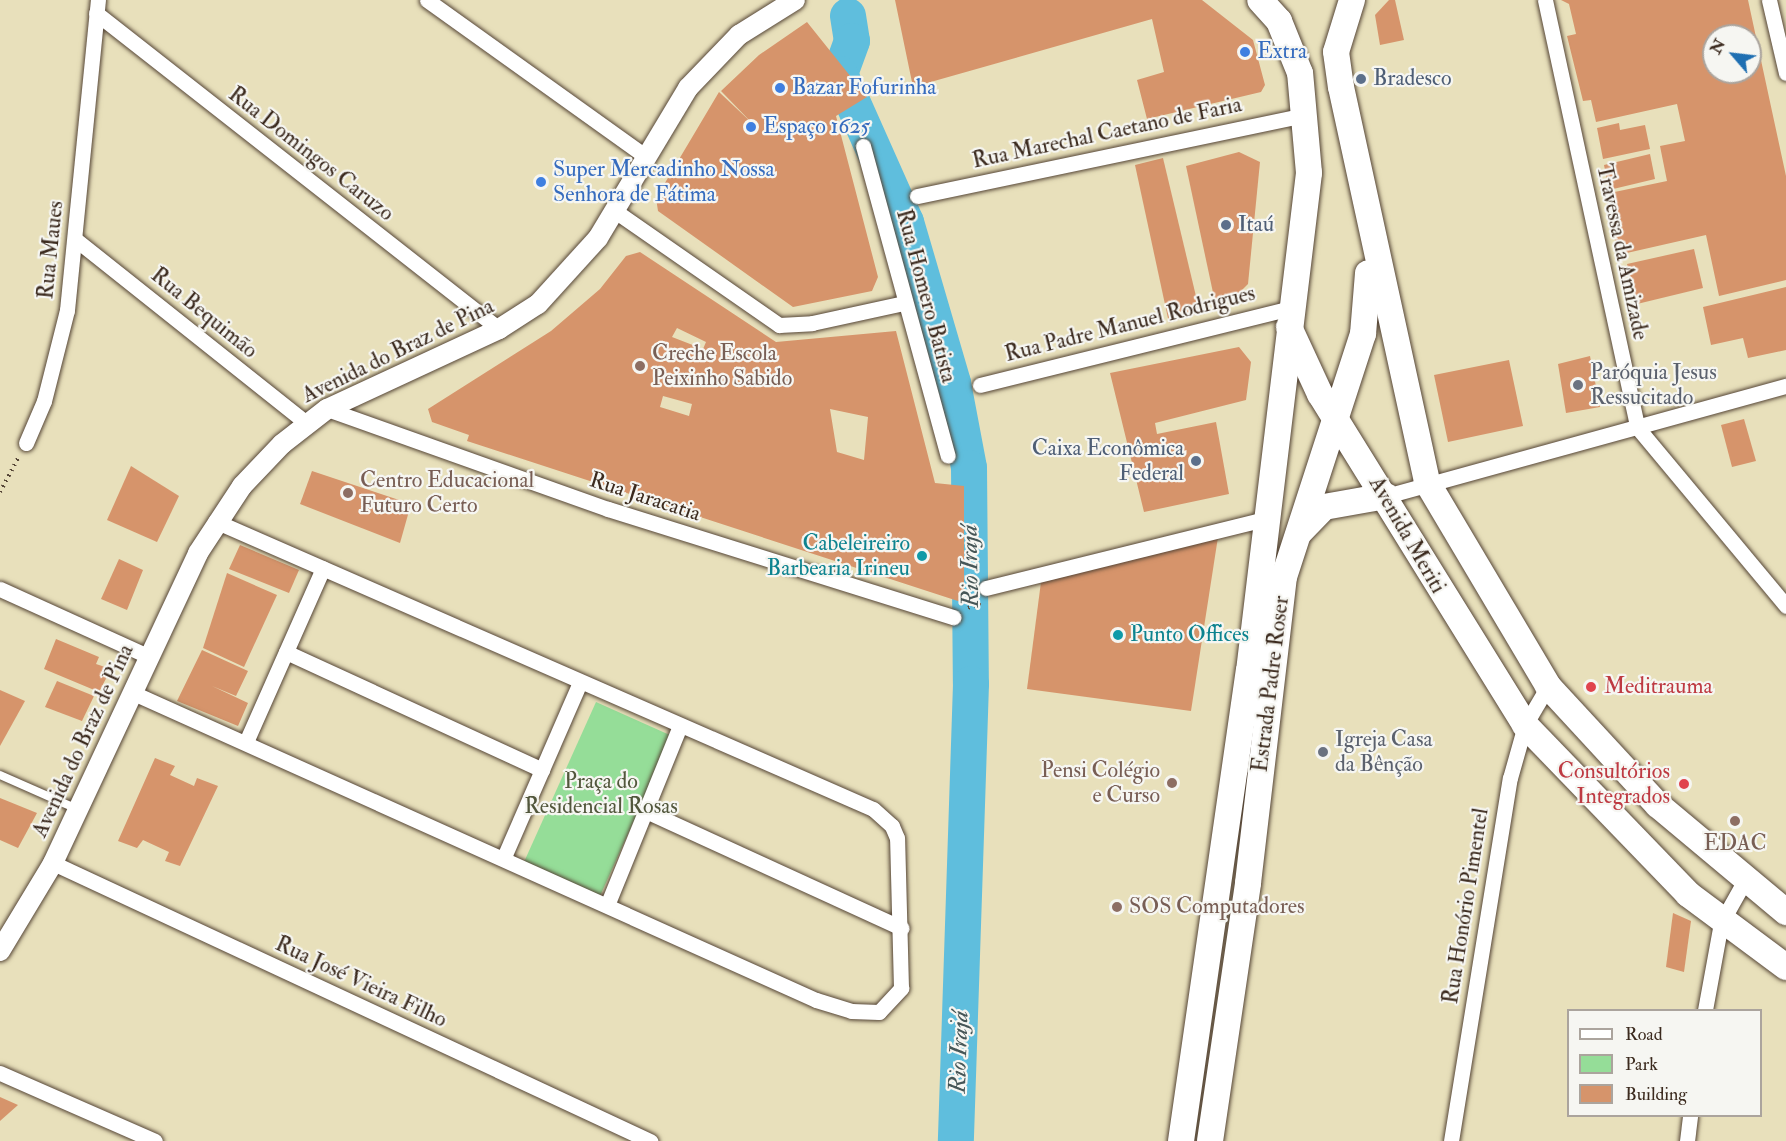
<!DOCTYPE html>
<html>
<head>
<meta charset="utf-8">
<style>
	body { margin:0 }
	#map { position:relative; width:1786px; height:1141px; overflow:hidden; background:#e8e0bb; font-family:"IM FELL Double Pica",serif }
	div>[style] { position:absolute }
	.green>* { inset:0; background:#95dd98 }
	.river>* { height:36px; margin:-18px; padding:0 18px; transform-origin:18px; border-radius:18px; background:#5fbedd }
	.building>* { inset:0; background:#d6946b }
	.path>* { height:4px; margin-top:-2px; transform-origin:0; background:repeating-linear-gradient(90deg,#554536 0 1.5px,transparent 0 6px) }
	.roads { filter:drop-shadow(0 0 2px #554536) drop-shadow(0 0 2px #554536) }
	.service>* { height:8px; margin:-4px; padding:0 4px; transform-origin:4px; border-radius:4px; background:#fff }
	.minor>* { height:15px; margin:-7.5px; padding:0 7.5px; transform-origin:7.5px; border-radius:7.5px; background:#fff }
	.tertiary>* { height:20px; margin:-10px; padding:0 10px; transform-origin:10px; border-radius:10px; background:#fff }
	.primary>* { height:26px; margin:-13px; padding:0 13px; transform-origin:13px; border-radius:13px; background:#fff }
	.dots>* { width:16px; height:16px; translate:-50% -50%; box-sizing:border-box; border:3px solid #f6f6f2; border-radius:50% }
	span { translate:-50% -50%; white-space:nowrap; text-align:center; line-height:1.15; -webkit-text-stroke:4.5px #f6f6f2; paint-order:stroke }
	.shop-label { font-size:22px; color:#366cbe }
	.left { translate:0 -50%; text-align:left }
	.service-label { font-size:22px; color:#4e5e75 }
	.right { translate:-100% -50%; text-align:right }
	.street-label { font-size:22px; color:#3b2a1e }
	.education-label { font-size:22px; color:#785e54 }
	.worship-label { font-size:22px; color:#5b616d }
	.culture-label { font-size:22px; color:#0d838f }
	.health-label { font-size:22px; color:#be3a42 }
	.park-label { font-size:22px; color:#52573c }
	.water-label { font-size:24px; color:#465657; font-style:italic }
	.legend { position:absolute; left:1567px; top:1009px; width:195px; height:108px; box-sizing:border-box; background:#f6f6f2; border:2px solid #aba49d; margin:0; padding:8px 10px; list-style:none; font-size:18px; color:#3b2a1e }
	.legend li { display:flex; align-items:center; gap:12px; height:30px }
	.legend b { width:30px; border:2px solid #aba49d }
	.north { position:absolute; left:1702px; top:24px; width:60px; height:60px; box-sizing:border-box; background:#f6f6f2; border:2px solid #aba49d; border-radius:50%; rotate:298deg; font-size:16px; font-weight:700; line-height:24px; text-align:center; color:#3b2a1e }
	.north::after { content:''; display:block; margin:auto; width:21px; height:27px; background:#1f6fb2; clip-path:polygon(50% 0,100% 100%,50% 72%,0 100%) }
</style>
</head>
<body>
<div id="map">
	<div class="green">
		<i style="clip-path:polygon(596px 702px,672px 736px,600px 896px,524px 862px)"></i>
	</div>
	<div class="river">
		<i style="left:848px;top:16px;width:25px;rotate:81deg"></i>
		<i style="left:852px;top:41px;width:35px;rotate:110deg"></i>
		<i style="left:840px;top:74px;width:162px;rotate:66deg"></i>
		<i style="left:906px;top:222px;width:168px;rotate:73.7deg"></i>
		<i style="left:953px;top:383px;width:86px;rotate:79.3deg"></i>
		<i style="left:969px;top:468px;width:216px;rotate:89.5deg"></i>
		<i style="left:971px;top:684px;width:457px;rotate:91.9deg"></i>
	</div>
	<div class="building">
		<i style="clip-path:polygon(895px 0,1202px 0,1253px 40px,1265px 85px,1261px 92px,1147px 119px,1137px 80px,1164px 72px,1152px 19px,913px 87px)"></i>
		<i style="clip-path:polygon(1389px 0,1395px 0,1404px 40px,1380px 45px,1375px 15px)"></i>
		<i style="clip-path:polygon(evenodd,1561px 0,1748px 0,1786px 176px,1786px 280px,1719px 296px,1706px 235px,1618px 255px,1605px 194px,1667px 181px,1660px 146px,1685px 141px,1677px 104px,1596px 122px,1591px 100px,1583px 101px,1567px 36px,1576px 34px,1569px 4px,1561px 0,1714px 36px,1750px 36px,1750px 72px,1714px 72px,1714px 36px)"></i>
		<i style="clip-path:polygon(807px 22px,867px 97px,836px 116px,878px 277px,872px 291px,793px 307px,658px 211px,656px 198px,719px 92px,752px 123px,721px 91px,759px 55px)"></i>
		<i style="clip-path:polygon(1619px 123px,1620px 130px,1645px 125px,1650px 149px,1603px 159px,1597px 128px)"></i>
		<i style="clip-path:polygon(1239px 152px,1260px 162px,1248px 284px,1238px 294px,1215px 302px,1186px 166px)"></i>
		<i style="clip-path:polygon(1650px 154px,1655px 179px,1609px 190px,1604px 165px)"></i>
		<i style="clip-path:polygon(1163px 158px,1200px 313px,1169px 323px,1135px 165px)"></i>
		<i style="clip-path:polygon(1694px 249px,1703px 288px,1637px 304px,1627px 264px)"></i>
		<i style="clip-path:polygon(evenodd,640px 252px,776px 342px,896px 331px,935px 483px,964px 486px,964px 603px,467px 441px,469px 435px,432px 422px,428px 409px,551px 331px,600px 289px,626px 256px,640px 252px,677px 328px,706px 342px,703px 349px,672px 337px,677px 328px,640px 252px,663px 396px,692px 404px,689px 416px,660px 407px,663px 396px,640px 252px,830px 409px,868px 417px,864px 460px,837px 452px,830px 409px)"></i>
		<i style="clip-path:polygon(1786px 287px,1786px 350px,1748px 358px,1743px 338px,1711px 345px,1703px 307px)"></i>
		<i style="clip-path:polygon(1239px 347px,1251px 362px,1246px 400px,1155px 423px,1157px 434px,1216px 422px,1229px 494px,1144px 512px,1110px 373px)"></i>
		<i style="clip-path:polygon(1590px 356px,1600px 407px,1566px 413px,1558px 364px)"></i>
		<i style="clip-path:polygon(1509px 360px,1523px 426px,1448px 442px,1434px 375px)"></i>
		<i style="clip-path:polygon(1744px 419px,1756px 461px,1732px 467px,1721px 425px)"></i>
		<i style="clip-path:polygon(131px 466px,179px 496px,157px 542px,107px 520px)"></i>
		<i style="clip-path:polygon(312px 471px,411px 504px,400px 543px,300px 504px)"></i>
		<i style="clip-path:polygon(1218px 537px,1191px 711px,1027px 689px,1041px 582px)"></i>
		<i style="clip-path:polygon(240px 545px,299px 570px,289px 593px,229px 569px)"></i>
		<i style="clip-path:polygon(119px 559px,143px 570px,127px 610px,101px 599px)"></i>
		<i style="clip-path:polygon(227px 573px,277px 595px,244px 667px,203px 648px)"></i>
		<i style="clip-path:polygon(56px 639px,99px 657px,96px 664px,111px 669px,99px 692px,44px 669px)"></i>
		<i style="clip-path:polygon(202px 650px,248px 671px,236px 696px,212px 686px,248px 703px,238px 726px,177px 701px)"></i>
		<i style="clip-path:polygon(57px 681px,94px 696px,82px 721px,45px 707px)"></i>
		<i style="clip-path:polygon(0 690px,25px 701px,0 746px)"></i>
		<i style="clip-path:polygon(155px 758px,175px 766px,170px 775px,194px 786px,197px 778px,218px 786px,180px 866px,165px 861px,169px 852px,143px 840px,137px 848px,118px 841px)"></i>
		<i style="clip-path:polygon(0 798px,37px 813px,18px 848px,0 840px)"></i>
		<i style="clip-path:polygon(1673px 913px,1691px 921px,1684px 972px,1666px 967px)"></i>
		<i style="clip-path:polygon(0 1097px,18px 1105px,0 1121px)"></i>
	</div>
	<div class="path">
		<i style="left:0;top:492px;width:38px;rotate:-62deg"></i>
		<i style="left:968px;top:608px;width:14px;rotate:-21deg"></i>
	</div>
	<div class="roads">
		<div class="service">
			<i style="left:0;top:775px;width:84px;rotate:23.8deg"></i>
		</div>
		<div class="minor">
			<i style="left:427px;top:0;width:269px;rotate:35.6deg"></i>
			<i style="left:1545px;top:0;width:437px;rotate:77.8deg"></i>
			<i style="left:1637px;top:427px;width:233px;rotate:50.2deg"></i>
			<i style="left:1769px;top:0;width:75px;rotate:76.9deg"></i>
			<i style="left:96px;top:13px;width:512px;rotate:38.1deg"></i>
			<i style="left:863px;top:146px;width:321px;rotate:74.7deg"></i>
			<i style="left:917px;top:196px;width:396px;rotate:-11.8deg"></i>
			<i style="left:615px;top:211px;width:200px;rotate:34.8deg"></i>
			<i style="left:779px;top:325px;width:33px;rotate:-3deg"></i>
			<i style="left:812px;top:323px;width:94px;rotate:-12.3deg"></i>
			<i style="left:75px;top:239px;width:295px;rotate:38.5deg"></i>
			<i style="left:980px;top:385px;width:321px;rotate:-13.9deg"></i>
			<i style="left:327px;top:409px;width:298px;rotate:19.6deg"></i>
			<i style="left:608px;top:509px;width:362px;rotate:17.4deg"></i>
			<i style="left:26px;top:443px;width:46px;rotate:-66.8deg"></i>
			<i style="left:44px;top:401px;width:94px;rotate:-75.8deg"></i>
			<i style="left:67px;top:310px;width:312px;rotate:-84.3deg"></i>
			<i style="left:1386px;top:496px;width:415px;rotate:-15.4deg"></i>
			<i style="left:986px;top:588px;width:287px;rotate:-13.9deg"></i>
			<i style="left:0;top:589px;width:162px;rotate:24.4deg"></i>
			<i style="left:286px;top:652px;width:282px;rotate:24.7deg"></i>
			<i style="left:131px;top:692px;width:751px;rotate:24.21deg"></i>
			<i style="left:816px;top:1000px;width:37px;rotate:17deg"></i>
			<i style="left:851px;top:1011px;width:28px;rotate:2deg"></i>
			<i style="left:879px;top:1012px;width:33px;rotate:-47deg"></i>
			<i style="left:901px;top:988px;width:150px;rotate:-91.5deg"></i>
			<i style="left:897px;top:838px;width:13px;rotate:-113deg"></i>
			<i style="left:892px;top:826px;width:25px;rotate:-138deg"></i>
			<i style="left:873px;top:809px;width:718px;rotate:-156.36deg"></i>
			<i style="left:246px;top:742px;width:190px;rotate:-66.1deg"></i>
			<i style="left:646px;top:811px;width:281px;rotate:24.6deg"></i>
			<i style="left:504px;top:857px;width:191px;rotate:-66.5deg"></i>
			<i style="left:53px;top:863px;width:659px;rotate:24.97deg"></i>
			<i style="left:608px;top:903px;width:191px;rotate:-67.9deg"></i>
			<i style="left:1705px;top:1010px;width:88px;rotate:-79.6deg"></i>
			<i style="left:1721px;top:923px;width:49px;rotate:-60.8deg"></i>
			<i style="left:0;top:1073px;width:169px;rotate:23.7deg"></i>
			<i style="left:1451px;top:1141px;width:368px;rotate:-80.8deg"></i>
			<i style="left:1510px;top:778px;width:55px;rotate:-74.2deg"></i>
			<i style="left:1525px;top:725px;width:45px;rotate:-59.5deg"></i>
			<i style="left:1687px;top:1141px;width:25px;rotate:-83deg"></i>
		</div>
		<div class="tertiary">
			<i style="left:0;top:951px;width:103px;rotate:-58.9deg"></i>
			<i style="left:53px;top:863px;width:342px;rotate:-64.9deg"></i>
			<i style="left:198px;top:553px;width:80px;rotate:-56.7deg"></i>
			<i style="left:242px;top:486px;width:58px;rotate:-46.4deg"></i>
			<i style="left:282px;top:444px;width:57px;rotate:-37.9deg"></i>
			<i style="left:327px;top:409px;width:190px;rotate:-24.9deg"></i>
			<i style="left:499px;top:329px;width:46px;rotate:-32.7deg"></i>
			<i style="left:538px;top:304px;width:89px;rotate:-47.7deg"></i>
			<i style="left:598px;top:238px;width:175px;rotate:-59deg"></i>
			<i style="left:688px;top:88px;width:74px;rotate:-46.1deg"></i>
			<i style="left:739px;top:35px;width:66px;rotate:-32deg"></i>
		</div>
		<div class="primary">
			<i style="left:1352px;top:0;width:54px;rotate:107.1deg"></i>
			<i style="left:1336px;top:52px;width:35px;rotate:82deg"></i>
			<i style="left:1341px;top:87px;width:404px;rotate:77.7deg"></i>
			<i style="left:1427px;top:482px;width:237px;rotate:59.3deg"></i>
			<i style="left:1548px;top:686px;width:162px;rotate:47.3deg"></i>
			<i style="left:1658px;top:805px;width:167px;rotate:39.9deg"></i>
			<i style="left:1289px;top:327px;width:74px;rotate:65.2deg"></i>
			<i style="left:1320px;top:394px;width:389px;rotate:58.2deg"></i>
			<i style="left:1525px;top:725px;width:235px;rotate:46deg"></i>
			<i style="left:1688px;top:894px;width:122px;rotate:36.7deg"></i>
			<i style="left:1299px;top:533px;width:36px;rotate:-46deg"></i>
			<i style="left:1324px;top:507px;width:63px;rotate:-10.1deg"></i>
			<i style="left:1181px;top:1141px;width:475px;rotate:-81.8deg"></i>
			<i style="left:1249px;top:671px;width:502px;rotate:-83.13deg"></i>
			<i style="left:1309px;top:173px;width:100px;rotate:-95.1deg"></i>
			<i style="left:1300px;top:73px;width:56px;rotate:-112deg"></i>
			<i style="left:1279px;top:21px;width:28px;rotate:-132deg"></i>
			<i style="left:1210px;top:1141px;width:261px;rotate:-81.6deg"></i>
			<i style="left:1248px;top:883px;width:308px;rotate:-83.3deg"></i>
			<i style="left:1284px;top:577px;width:256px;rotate:-72deg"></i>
			<i style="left:1363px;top:334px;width:61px;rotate:-85.3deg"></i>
		</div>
	</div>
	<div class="dots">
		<i style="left:1245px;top:52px;background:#3f7fe0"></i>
		<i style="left:1361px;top:79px;background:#5c6f8a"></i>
		<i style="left:780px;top:88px;background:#3f7fe0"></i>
		<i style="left:751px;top:127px;background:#3f7fe0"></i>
		<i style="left:541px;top:182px;background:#3f7fe0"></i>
		<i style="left:1226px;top:225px;background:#5c6f8a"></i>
		<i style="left:640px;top:366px;background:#8d6e63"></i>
		<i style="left:1578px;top:385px;background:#6b7280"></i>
		<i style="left:1196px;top:461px;background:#5c6f8a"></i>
		<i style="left:348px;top:493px;background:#8d6e63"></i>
		<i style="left:922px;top:556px;background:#0f9aa8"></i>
		<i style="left:1118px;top:635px;background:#0f9aa8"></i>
		<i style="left:1591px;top:687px;background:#e0444e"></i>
		<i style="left:1323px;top:752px;background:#6b7280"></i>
		<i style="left:1172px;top:783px;background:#8d6e63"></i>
		<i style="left:1684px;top:784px;background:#e0444e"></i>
		<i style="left:1735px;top:821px;background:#8d6e63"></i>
		<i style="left:1117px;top:907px;background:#8d6e63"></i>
	</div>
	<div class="shop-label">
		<span class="left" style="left:1257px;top:52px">Extra</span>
		<span class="left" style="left:792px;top:88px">Bazar Fofurinha</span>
		<span class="left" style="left:763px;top:127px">Espaço 1625</span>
		<span class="left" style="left:553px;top:182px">Super Mercadinho Nossa<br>Senhora de Fátima</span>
	</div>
	<div class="service-label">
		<span class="left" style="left:1373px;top:79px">Bradesco</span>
		<span class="left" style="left:1238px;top:225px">Itaú</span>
		<span class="right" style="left:1184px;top:461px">Caixa Econômica<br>Federal</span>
	</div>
	<div class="street-label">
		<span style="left:1107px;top:133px;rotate:-12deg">Rua Marechal Caetano de Faria</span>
		<span style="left:311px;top:154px;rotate:38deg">Rua Domingos Caruzo</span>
		<span style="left:51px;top:250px;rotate:-84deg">Rua Maues</span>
		<span style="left:1622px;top:252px;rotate:78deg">Travessa da Amizade</span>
		<span style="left:926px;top:296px;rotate:75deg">Rua Homero Batista</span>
		<span style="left:204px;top:313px;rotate:39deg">Rua Bequimão</span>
		<span style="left:1130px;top:324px;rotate:-14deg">Rua Padre Manuel Rodrigues</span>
		<span style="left:398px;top:351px;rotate:-26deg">Avenida do Braz de Pina</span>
		<span style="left:645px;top:497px;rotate:18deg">Rua Jaracatia</span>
		<span style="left:1407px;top:535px;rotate:60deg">Avenida Meriti</span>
		<span style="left:1271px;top:684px;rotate:-83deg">Estrada Padre Roser</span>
		<span style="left:83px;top:741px;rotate:-65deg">Avenida do Braz de Pina</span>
		<span style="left:1466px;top:906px;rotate:-81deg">Rua Honório Pimentel</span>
		<span style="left:361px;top:982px;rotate:25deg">Rua José Vieira Filho</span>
	</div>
	<div class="education-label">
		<span class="left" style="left:652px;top:366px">Creche Escola<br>Peixinho Sabido</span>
		<span class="left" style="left:360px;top:493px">Centro Educacional<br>Futuro Certo</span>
		<span class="right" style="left:1160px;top:783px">Pensi Colégio<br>e Curso</span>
		<span style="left:1735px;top:844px">EDAC</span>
		<span class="left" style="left:1129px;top:907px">SOS Computadores</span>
	</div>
	<div class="worship-label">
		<span class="left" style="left:1590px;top:385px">Paróquia Jesus<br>Ressucitado</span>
		<span class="left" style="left:1335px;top:752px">Igreja Casa<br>da Bênção</span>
	</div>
	<div class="culture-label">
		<span class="right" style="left:910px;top:556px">Cabeleireiro<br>Barbearia Irineu</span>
		<span class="left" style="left:1130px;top:635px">Punto Offices</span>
	</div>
	<div class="health-label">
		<span class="left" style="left:1604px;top:687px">Meditrauma</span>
		<span class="right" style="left:1670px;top:784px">Consultórios<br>Integrados</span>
	</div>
	<div class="park-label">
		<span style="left:601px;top:794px">Praça do<br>Residencial Rosas</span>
	</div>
	<div class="water-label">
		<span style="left:970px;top:566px;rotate:-91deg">Rio Irajá</span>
		<span style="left:959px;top:1052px;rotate:-88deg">Rio Irajá</span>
	</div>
	<ul class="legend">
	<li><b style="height:8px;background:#fff"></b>Road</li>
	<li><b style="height:16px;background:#95dd98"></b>Park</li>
	<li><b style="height:16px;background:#d6946b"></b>Building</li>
	</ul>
	<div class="north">N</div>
</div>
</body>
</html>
